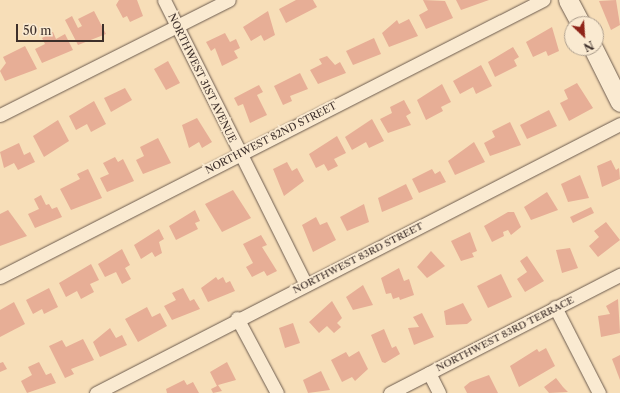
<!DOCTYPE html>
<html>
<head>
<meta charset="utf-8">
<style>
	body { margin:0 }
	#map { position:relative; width:620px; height:393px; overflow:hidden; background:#f7deb8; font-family:"Libre Caslon Text",serif }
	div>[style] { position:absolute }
	.building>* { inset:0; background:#e7ae96 }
	.roads { filter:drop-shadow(0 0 1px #6c5b4e) drop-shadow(0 0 1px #6c5b4e) }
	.minor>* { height:13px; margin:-6.5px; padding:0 6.5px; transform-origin:6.5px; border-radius:6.5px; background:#faead1 }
	.secondary>* { height:19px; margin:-9.5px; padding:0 9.5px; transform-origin:9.5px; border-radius:9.5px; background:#faead1 }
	span { translate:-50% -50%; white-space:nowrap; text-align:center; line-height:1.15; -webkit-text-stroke:4px #faead1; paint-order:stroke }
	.street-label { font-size:10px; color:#3d2f2a }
	.north { position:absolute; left:564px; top:16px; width:40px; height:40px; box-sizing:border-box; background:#faead1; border:1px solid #ae9f8e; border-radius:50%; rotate:155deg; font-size:11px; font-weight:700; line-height:16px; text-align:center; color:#3d2f2a }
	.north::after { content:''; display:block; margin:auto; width:14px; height:18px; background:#8f2418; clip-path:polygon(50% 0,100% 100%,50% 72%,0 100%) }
	.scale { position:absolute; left:16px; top:24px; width:88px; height:18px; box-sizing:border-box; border:2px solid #3d2f2a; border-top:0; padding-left:5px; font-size:12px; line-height:14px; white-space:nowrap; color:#3d2f2a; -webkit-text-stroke:3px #faead1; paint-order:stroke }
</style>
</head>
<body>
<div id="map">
	<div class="building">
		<i style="clip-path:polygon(119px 0,137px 0,143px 16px,130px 22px,127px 16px,123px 18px,116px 5px)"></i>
		<i style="clip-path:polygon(296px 0,313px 0,317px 7px,286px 23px,279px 9px)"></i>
		<i style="clip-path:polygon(423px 0,445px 1px,453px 18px,426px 29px,419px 15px,428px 10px)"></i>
		<i style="clip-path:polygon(456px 0,489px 0,461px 10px)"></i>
		<i style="clip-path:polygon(616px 0,620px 25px,611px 30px,599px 1px)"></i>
		<i style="clip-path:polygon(94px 11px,106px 34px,78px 45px,65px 20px,72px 16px,78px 28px,82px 26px,78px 19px)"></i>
		<i style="clip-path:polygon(268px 11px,275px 35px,264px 41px,261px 35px,251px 41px,243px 27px)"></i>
		<i style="clip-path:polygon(409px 19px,418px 36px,389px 47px,382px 33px,397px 20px,399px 24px)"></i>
		<i style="clip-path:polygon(552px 27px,559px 51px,548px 56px,546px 51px,533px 57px,526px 42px)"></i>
		<i style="clip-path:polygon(53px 32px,56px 39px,65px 34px,73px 50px,42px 63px,35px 49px,45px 44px,42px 38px)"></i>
		<i style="clip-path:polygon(225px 33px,230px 42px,236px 39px,240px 48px,234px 51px,238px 58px,222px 66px,215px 48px,211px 51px,206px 42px)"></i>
		<i style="clip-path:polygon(374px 38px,381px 54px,353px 65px,346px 51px)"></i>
		<i style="clip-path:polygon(25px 46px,37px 69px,5px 81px,0 71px,6px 63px,3px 57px)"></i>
		<i style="clip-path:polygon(513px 47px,519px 57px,514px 60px,517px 66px,495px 77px,488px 62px)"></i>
		<i style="clip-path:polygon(327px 56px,335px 65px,340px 62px,346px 73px,318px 84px,310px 70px,322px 64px,319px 59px)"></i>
		<i style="clip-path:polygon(168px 61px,180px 83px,166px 90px,154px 69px)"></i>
		<i style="clip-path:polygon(481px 65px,492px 86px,476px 94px,473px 87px,460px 94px,453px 81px)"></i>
		<i style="clip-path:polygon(300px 73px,308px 89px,290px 96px,292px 101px,283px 105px,274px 86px)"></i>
		<i style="clip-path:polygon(577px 83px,593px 108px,569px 121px,560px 103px,568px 99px,564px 90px)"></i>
		<i style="clip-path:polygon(442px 84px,451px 102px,441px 107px,443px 111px,426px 120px,417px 100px)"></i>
		<i style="clip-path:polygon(259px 85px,263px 92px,257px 95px,267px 115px,250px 123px,243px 104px,238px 106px,234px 98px)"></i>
		<i style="clip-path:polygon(125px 88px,132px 100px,111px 112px,104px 98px)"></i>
		<i style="clip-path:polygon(404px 100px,411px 113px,406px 116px,411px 125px,388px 133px,380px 119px,392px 113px,390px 107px)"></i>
		<i style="clip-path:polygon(94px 101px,106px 124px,91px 132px,87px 124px,76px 130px,69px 116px)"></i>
		<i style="clip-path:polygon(549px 110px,557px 126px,527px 139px,520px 125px)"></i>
		<i style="clip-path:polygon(197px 118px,212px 142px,202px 148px,199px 142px,189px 148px,182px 125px)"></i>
		<i style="clip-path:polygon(372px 119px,384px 141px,369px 148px,366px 142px,352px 150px,345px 137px)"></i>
		<i style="clip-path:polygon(58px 120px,69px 141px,44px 157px,33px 136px)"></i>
		<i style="clip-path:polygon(510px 122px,521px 145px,490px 156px,484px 143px,495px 137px,492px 131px)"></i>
		<i style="clip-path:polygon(337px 136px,346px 153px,334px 159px,338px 166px,328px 171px,324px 164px,316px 168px,309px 154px)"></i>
		<i style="clip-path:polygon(158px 138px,171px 163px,143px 174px,136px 160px,144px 156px,140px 147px)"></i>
		<i style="clip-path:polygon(474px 142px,485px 162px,455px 175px,448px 161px)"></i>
		<i style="clip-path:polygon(19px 143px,24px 155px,30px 152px,35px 162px,18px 170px,14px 163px,4px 168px,0 152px)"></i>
		<i style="clip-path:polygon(115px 157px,118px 162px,123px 159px,134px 181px,107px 192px,100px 178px,109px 174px,103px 163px)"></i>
		<i style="clip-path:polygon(611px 160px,616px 170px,619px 168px,620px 179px,602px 187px,597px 166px)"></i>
		<i style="clip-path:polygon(287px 162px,292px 171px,297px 168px,304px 181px,284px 196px,273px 169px)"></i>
		<i style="clip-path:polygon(88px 169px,102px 198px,71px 210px,60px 189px,80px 179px,77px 174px)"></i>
		<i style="clip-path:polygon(432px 169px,435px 174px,440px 171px,446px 182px,419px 193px,412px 179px)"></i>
		<i style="clip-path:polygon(580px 175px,589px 198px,568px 202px,561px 184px)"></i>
		<i style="clip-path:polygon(406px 184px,413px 199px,382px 212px,378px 198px)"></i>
		<i style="clip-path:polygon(233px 190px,251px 218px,222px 232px,205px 204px)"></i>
		<i style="clip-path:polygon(547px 192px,558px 210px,531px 220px,524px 207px)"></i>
		<i style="clip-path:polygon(41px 195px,46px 205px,49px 204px,52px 209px,57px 207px,62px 217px,35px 228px,28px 214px,39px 209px,34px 199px)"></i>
		<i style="clip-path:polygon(364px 204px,369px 222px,347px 231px,340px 217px)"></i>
		<i style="clip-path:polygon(591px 207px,594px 213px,573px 223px,570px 217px)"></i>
		<i style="clip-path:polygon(8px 210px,27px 236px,0 246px,0 214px)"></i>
		<i style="clip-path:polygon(195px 210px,200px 221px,195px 223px,198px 229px,176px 240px,169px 226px)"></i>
		<i style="clip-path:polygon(508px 212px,514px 212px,521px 227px,511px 235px,508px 230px,503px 232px,504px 236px,492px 242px,484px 226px)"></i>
		<i style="clip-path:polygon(316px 217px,320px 225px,327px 222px,336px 240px,313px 252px,302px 225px)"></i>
		<i style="clip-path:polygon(606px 222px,620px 240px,598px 257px,589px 246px,599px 237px,594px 231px)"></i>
		<i style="clip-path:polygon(159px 229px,164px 239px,159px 242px,162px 253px,155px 257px,152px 252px,141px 259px,134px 245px)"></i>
		<i style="clip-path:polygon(470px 232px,477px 251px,472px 253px,474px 257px,461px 261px,451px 241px)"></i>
		<i style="clip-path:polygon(261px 235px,267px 245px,262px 247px,277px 271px,267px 276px,264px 271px,252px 277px,246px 267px,253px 263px,243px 244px)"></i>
		<i style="clip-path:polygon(570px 248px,578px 268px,562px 273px,556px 250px)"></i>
		<i style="clip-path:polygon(122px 249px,130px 265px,125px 268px,131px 279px,122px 284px,116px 272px,105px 277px,98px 264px)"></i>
		<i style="clip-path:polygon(431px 251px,445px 266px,427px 278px,417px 267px)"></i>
		<i style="clip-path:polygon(527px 256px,544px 281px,525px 292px,517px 279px,527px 272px,520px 261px)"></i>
		<i style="clip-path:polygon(91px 264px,99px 280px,90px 284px,94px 292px,81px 299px,77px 291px,66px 297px,59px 283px)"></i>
		<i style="clip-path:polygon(399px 268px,404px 281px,409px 279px,414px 295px,400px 300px,399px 297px,393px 299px,391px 293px,386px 294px,381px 278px)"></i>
		<i style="clip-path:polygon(501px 274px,512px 297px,488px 308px,477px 286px)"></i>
		<i style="clip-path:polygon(216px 277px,218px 280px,223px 277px,226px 283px,230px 281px,235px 291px,208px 302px,201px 288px)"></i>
		<i style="clip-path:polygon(363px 285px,373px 305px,353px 310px,346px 297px)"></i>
		<i style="clip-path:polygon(49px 288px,58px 307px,44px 314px,42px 309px,33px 314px,26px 300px)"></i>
		<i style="clip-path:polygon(183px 288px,190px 301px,194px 299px,200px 309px,172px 320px,164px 306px,176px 300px,172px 293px)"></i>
		<i style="clip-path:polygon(618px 299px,620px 333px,601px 337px,598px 316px,610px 314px,606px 306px)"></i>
		<i style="clip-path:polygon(332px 301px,342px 318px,337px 323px,341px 327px,334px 333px,327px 326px,319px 333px,309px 322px)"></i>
		<i style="clip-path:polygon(14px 302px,25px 324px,0 337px,0 310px)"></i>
		<i style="clip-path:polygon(463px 303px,472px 320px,467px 324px,446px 325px,444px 311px)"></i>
		<i style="clip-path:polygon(147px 307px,152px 317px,160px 313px,167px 326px,138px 342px,125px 319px)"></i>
		<i style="clip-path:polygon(422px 313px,434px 337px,414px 345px,408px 328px,419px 327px,413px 317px)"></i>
		<i style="clip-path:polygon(293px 323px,300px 343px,285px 348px,279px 328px)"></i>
		<i style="clip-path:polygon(110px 328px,116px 338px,122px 335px,127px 345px,100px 357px,93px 342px)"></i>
		<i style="clip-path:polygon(384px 329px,392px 348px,396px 346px,400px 354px,385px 363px,382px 362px,371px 335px)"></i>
		<i style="clip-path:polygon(83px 339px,94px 360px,71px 369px,74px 374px,65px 378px,49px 346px,62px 340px,66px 347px)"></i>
		<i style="clip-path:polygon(546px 348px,555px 366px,519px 387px,510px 366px,537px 349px,539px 352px)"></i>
		<i style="clip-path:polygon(359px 351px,368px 369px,355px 381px,352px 377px,342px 382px,331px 360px,346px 352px,349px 357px)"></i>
		<i style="clip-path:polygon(620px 355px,620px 380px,612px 359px)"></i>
		<i style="clip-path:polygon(3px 362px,7px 369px,0 372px,0 363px)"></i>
		<i style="clip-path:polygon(39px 362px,46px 375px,51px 373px,56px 383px,27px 393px,21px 381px,32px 375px,28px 367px)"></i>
		<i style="clip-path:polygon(227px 362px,236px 380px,218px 385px,222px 391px,213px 393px,211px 389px,217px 386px,210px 372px)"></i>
		<i style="clip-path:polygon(321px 371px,330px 390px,308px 393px,303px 380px)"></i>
		<i style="clip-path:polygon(489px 375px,498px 393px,467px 393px,464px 387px,470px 382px)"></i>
		<i style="clip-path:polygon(556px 378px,563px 387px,568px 392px,549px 393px,544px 387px)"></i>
		<i style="clip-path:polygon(184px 380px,187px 385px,193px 382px,199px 393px,167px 393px,166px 389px)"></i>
	</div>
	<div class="roads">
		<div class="minor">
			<i style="left:164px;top:0;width:318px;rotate:63.5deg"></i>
			<i style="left:0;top:115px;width:256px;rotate:-26.7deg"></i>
			<i style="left:0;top:277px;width:610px;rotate:-27.03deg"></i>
			<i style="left:555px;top:307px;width:97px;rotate:62.9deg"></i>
			<i style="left:237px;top:318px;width:85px;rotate:61.9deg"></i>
			<i style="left:429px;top:373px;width:22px;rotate:63deg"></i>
			<i style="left:96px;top:393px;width:589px;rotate:-27.17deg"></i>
			<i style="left:390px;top:393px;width:259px;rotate:-27.2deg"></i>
		</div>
		<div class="secondary">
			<i style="left:568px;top:0;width:27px;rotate:62deg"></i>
			<i style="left:593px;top:48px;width:60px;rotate:63.4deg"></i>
		</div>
	</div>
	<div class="street-label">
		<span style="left:202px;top:78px;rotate:64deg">NORTHWEST 31ST AVENUE</span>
		<span style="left:271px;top:138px;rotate:-27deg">NORTHWEST 82ND STREET</span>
		<span style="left:358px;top:258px;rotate:-27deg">NORTHWEST 83RD STREET</span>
		<span style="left:505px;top:334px;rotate:-27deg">NORTHWEST 83RD TERRACE</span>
	</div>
	<div class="north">N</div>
	<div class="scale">50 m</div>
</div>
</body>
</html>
